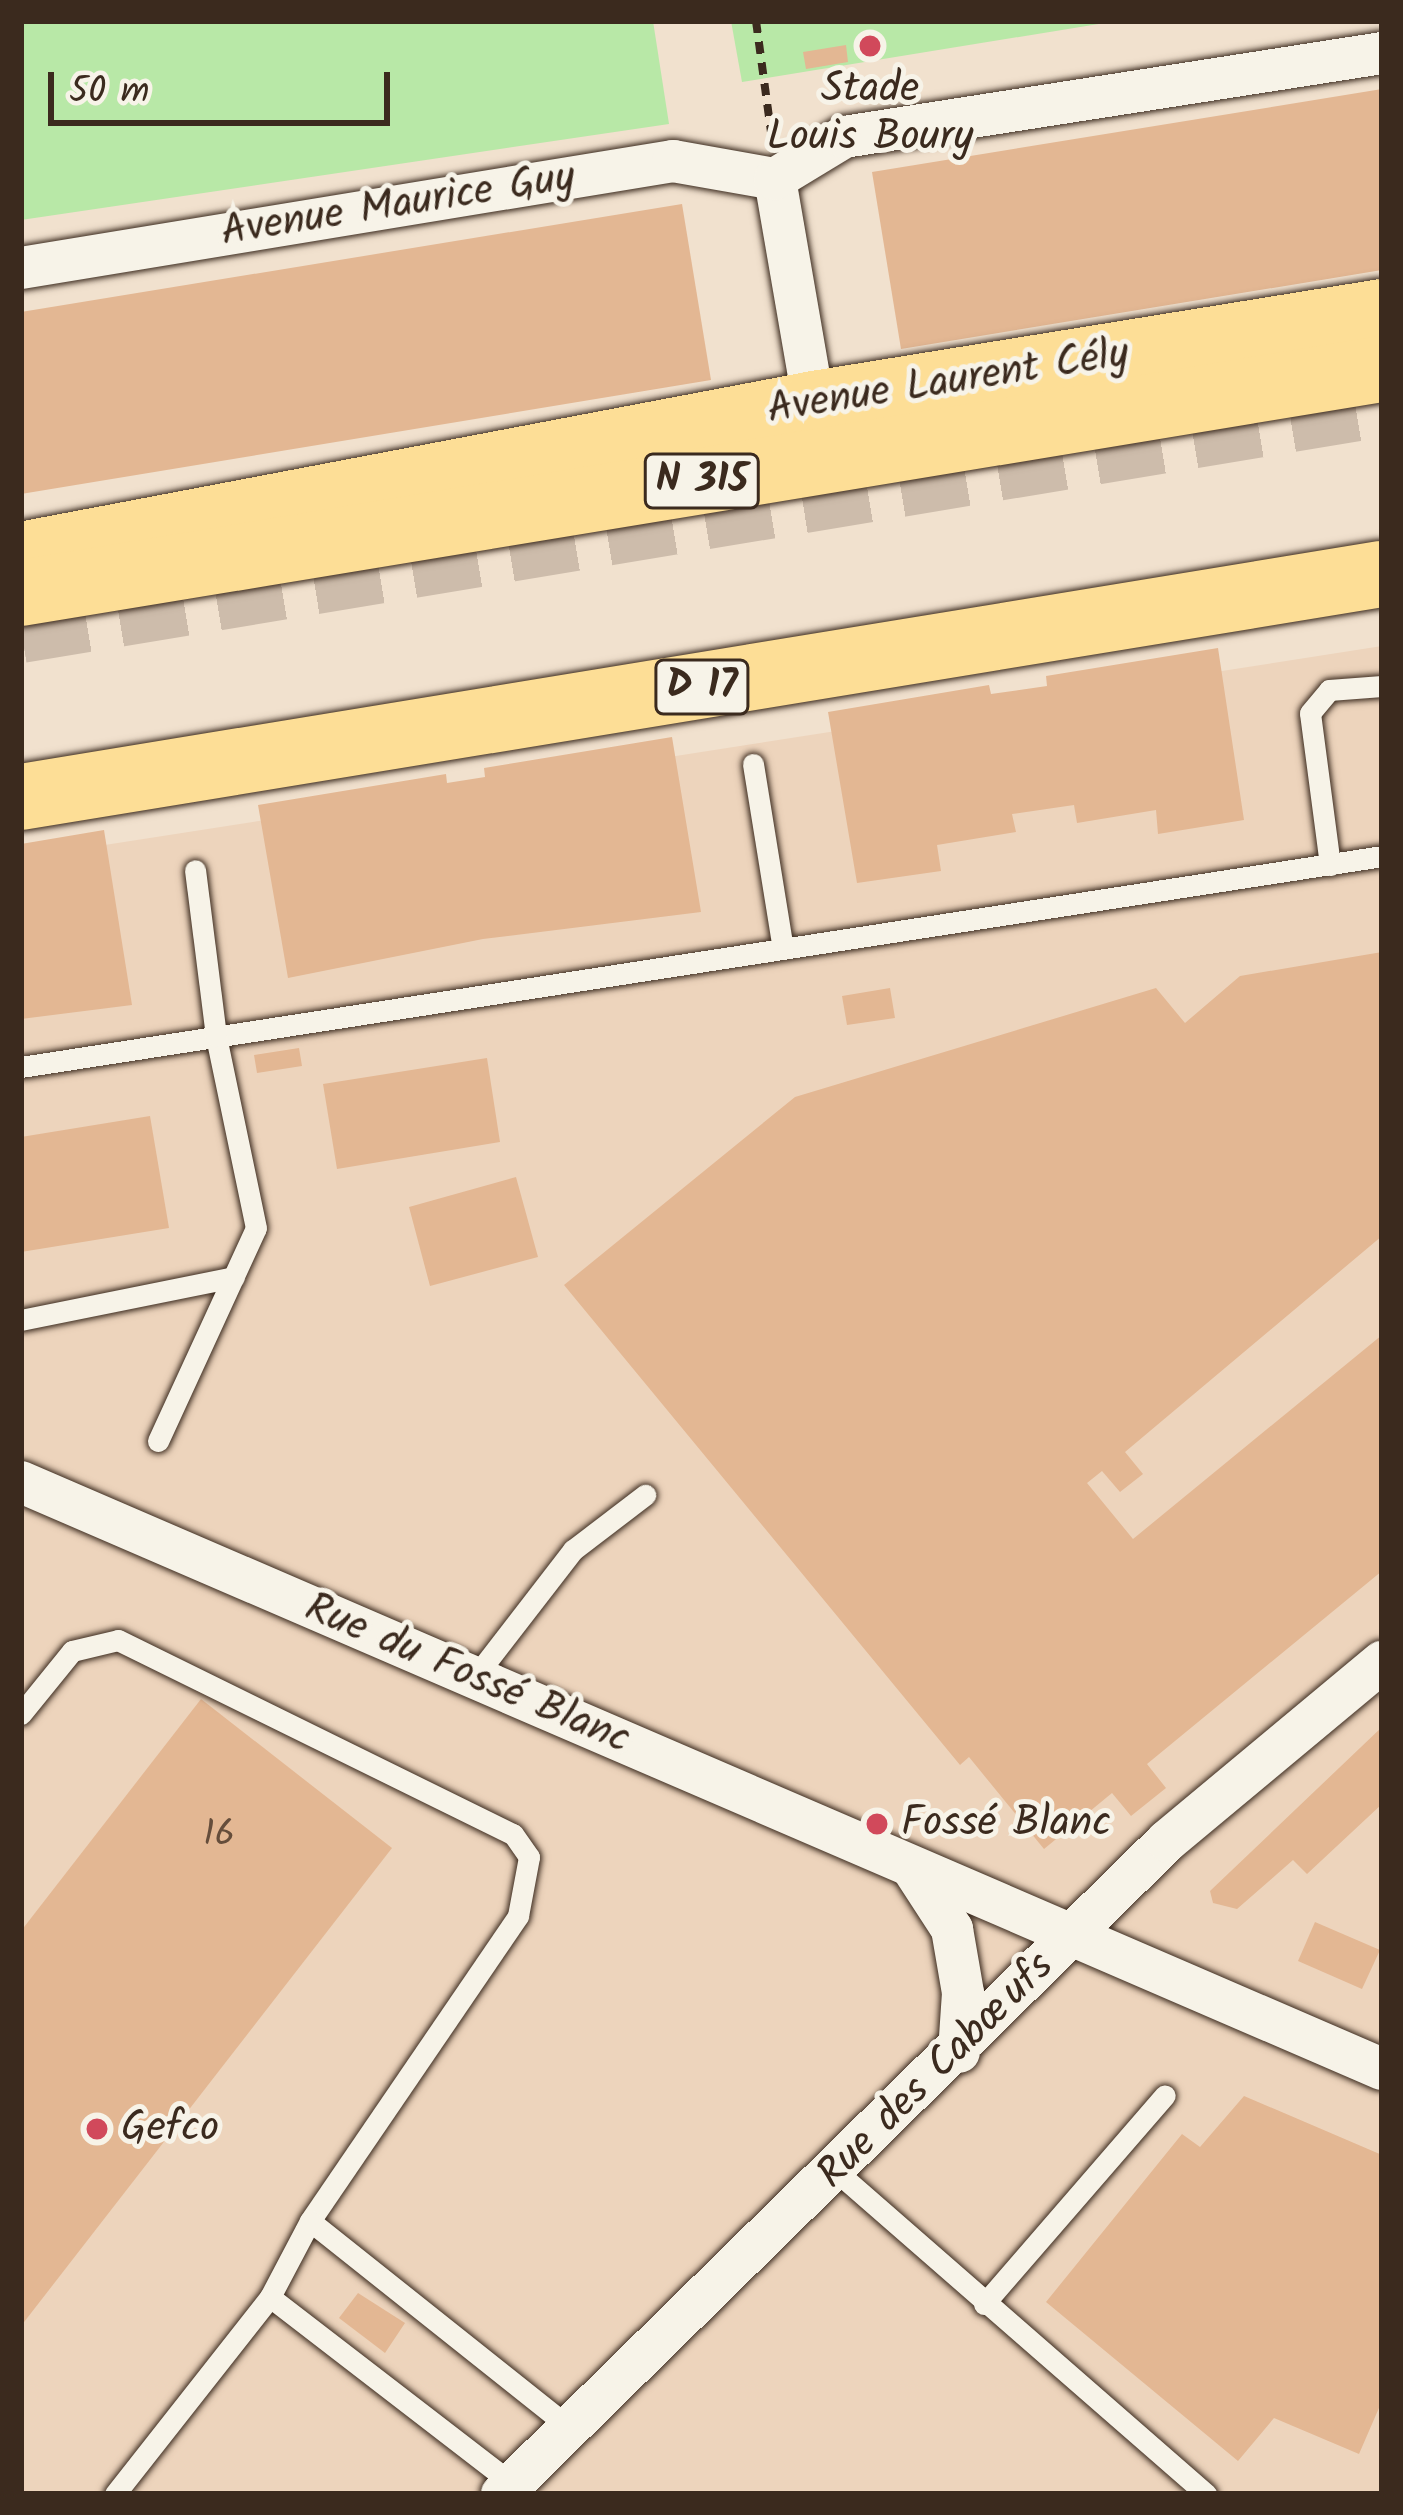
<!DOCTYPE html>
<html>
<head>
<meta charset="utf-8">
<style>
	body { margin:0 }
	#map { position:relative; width:1403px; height:2515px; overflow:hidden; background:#f1e1ce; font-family:Kalam,sans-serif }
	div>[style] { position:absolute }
	.built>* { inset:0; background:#edd4bc }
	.green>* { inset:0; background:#b8e8a7 }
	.building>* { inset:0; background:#e3b793 }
	.highway-tunnel>* { height:66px; margin-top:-33px; transform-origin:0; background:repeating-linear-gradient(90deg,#cdbcab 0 66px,transparent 0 99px) }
	.path>* { height:8px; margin-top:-4px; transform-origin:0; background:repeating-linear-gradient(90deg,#3b2a1e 0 12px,transparent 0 21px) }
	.roads { filter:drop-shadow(0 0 3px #3b2a1e) drop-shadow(0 0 3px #3b2a1e) }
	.lane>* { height:21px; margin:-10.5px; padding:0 10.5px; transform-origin:10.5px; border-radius:10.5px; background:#f7f3e8 }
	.street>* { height:42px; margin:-21px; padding:0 21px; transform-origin:21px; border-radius:21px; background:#f7f3e8 }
	.primary>* { height:66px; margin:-33px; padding:0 33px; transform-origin:33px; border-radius:33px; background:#fdde96 }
	.highway>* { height:66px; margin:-33px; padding:0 33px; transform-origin:33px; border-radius:33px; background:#fdde96 }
	.dots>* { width:33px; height:33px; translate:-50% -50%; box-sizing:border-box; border:6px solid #f7f3e8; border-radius:50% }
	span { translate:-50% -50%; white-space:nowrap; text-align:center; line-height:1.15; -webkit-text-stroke:10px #f7f3e8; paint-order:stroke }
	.number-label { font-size:36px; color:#654d3b }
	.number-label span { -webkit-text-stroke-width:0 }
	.shield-label span { padding:3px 9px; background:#f7f3e8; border:3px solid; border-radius:9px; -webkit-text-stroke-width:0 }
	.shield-label { font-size:39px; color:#3b2a1e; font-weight:700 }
	.poi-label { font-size:42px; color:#3b2a1e }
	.left { translate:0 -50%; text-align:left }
	.street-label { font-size:42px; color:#3b2a1e }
	.frame { position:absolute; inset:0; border:24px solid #3b2a1e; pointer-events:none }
	.scale { position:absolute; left:48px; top:72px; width:342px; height:54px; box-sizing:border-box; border:6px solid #3b2a1e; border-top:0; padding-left:15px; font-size:36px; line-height:42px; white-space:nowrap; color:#3b2a1e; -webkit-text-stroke:9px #f7f3e8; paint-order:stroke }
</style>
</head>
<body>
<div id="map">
	<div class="built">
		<i style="clip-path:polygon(1382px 646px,1382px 2494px,21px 2494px,21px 858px)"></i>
	</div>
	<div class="green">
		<i style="clip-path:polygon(21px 21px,653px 21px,669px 124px,21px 220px)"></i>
		<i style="clip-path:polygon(731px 21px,1117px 21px,742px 82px)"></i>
	</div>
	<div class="building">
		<i style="clip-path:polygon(846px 45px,848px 62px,806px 69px,803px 52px)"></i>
		<i style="clip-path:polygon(1382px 89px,1382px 270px,901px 349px,872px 172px)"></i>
		<i style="clip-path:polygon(682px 204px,711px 380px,21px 494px,21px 312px)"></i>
		<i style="clip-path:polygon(1218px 648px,1244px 820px,1158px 834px,1156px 810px,1077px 823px,1074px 805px,1012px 814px,1016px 832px,937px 845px,941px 871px,857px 883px,828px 712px,989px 685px,991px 694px,1047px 686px,1046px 676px)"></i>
		<i style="clip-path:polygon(672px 737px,701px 912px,483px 939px,288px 978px,258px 805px,446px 774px,447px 783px,485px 777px,484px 768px)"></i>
		<i style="clip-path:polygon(104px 830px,132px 1005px,21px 1019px,21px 844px)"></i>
		<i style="clip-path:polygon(1382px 952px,1382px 1236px,1125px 1452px,1143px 1474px,1120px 1492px,1102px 1471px,1087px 1483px,1133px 1539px,1382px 1335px,1382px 1571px,1147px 1764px,1166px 1788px,1131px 1816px,1112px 1793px,1044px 1849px,969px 1757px,960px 1765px,564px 1285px,795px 1097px,1156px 988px,1185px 1023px,1240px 976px)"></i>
		<i style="clip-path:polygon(890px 988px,895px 1018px,847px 1025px,842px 996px)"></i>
		<i style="clip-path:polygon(299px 1048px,302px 1066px,257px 1073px,254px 1055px)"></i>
		<i style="clip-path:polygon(487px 1058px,500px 1142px,337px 1169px,323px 1084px)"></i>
		<i style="clip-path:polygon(150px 1116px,169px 1228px,21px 1252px,21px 1137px)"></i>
		<i style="clip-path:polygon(516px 1177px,538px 1257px,430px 1286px,409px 1207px)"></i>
		<i style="clip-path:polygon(201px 1699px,392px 1848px,21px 2326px,21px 1931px)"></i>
		<i style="clip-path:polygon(1382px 1727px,1382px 1804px,1307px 1874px,1293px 1860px,1237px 1909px,1213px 1903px,1210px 1891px)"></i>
		<i style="clip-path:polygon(1315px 1922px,1380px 1950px,1362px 1989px,1298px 1961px)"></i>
		<i style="clip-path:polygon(1244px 2096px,1382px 2155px,1382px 2401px,1359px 2454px,1274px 2418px,1238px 2461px,1046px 2302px,1182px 2134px,1200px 2147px)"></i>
		<i style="clip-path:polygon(358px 2293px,405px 2323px,385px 2353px,339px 2318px)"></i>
	</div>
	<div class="highway-tunnel">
		<i style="left:21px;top:630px;width:1380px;rotate:-9.43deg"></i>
	</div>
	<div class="path">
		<i style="left:756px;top:21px;width:112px;rotate:82.3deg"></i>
	</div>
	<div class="roads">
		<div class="lane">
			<i style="left:753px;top:764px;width:187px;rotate:80.8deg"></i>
			<i style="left:1330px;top:865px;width:153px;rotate:-97.5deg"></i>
			<i style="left:1310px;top:713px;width:30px;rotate:-50deg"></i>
			<i style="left:1329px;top:690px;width:53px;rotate:-4.3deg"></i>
			<i style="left:21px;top:1067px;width:1377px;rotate:-8.81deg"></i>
			<i style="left:21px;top:1320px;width:217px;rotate:-11.4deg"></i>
			<i style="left:158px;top:1441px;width:234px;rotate:-65.3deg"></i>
			<i style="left:256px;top:1228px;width:196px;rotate:-101.8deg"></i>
			<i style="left:216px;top:1036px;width:167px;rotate:-97.2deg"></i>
			<i style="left:474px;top:1678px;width:162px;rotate:-52.3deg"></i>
			<i style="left:573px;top:1550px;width:91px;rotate:-37.4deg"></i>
			<i style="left:21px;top:1714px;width:81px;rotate:-51deg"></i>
			<i style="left:72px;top:1651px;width:47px;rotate:-13.4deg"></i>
			<i style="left:118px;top:1640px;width:440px;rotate:26.2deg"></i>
			<i style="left:513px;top:1834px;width:28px;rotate:55deg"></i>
			<i style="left:529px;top:1857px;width:60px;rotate:100.6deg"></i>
			<i style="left:518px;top:1916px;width:369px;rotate:124.3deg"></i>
			<i style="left:310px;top:2221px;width:86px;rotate:117.8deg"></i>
			<i style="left:270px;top:2297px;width:251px;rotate:128.2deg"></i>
			<i style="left:837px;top:2172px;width:490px;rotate:41.1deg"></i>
			<i style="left:310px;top:2221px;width:332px;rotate:38.5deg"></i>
			<i style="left:270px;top:2297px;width:307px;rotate:37.6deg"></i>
			<i style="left:984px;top:2304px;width:276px;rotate:-49.1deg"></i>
		</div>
		<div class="street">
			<i style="left:775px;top:179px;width:228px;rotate:80.2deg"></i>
			<i style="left:21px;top:268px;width:661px;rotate:-9.32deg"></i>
			<i style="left:673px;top:161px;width:104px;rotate:10deg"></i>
			<i style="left:775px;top:179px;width:81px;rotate:-31.3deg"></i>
			<i style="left:844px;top:137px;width:545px;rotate:-8.87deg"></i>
			<i style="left:21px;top:1482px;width:1482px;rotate:23.33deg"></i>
			<i style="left:913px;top:1869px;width:72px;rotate:57deg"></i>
			<i style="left:952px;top:1929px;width:65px;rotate:80.2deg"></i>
			<i style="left:963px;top:1993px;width:59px;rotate:93.9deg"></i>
			<i style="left:502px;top:2494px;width:932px;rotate:-44.48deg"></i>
			<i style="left:1167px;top:1841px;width:280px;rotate:-39.8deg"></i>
		</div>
		<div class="primary">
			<i style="left:21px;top:555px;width:807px;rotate:-10.78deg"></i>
			<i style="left:814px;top:404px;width:575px;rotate:-9.2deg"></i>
			<i style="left:21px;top:797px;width:1379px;rotate:-9.31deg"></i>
		</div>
		<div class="highway">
			<i style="left:21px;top:593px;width:1379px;rotate:-9.35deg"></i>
		</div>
	</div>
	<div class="dots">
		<i style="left:870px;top:46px;background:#d1495b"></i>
		<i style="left:877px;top:1824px;background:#d1495b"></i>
		<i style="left:97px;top:2129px;background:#d1495b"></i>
	</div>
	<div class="number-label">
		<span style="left:219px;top:1836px">16</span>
	</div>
	<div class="shield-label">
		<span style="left:702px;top:481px">N 315</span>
		<span style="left:702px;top:687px">D 17</span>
	</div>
	<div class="poi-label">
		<span style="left:870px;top:114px">Stade<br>Louis Boury</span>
		<span class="left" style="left:901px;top:1824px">Fossé Blanc</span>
		<span class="left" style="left:121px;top:2129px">Gefco</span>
	</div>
	<div class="street-label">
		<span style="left:398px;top:206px;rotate:-9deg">Avenue Maurice Guy</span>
		<span style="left:948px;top:383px;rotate:-9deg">Avenue Laurent Cély</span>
		<span style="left:467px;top:1675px;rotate:23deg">Rue du Fossé Blanc</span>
		<span style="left:936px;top:2071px;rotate:-45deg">Rue des Cabœufs</span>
	</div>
	<div class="frame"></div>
	<div class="scale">50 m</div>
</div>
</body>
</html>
